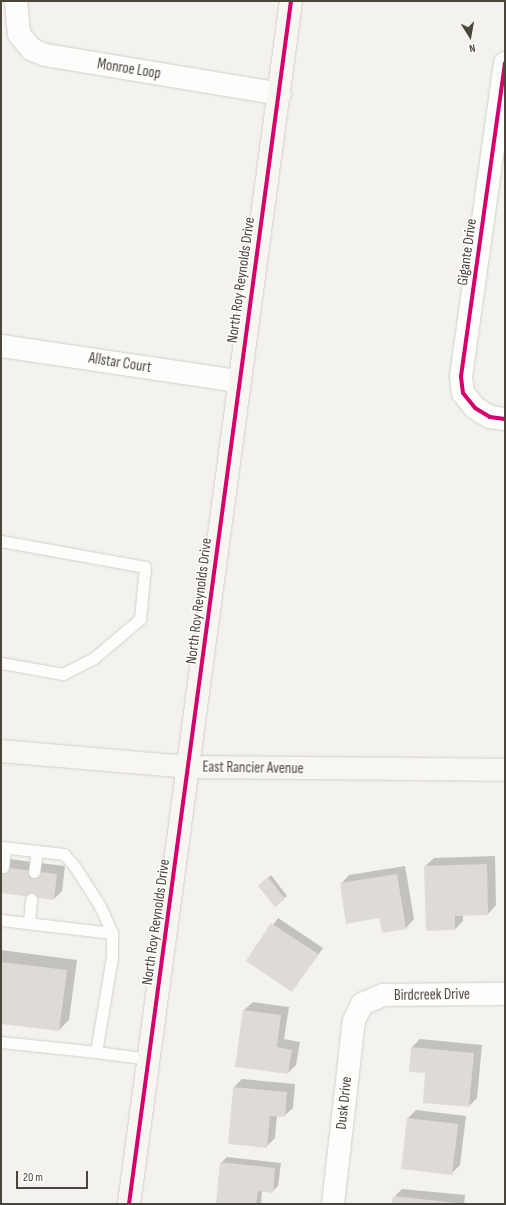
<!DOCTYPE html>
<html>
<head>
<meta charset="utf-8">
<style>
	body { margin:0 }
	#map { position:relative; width:506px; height:1205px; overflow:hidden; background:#f4f2ee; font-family:"Sofia Sans Condensed",sans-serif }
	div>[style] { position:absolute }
	.shadow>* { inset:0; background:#0003 }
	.building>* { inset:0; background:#dedbd6 }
	.roads { filter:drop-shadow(0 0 1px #d2d0cb) drop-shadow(0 0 1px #d2d0cb) }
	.lane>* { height:11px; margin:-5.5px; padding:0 5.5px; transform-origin:5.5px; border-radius:5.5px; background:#fdfdfc }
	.street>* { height:22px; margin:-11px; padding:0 11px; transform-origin:11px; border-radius:11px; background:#fdfdfc }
	.secondary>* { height:22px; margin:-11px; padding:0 11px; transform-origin:11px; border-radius:11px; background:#f7f6f1 }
	.cycleway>* { height:4px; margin:-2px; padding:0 2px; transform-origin:2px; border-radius:2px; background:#d6006c }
	span { translate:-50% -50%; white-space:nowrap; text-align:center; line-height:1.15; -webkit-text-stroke:3px #fff; paint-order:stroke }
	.street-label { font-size:15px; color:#4b4439 }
	.frame { position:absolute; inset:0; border:2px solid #4b4439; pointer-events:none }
	.north { position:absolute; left:450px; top:16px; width:40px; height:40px; -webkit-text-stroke:3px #fff; paint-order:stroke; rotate:169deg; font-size:11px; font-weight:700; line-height:16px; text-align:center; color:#4b4439 }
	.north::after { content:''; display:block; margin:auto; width:14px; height:18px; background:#4b4439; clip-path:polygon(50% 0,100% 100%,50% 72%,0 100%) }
	.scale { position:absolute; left:16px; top:1171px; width:72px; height:18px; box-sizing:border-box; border:2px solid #4b4439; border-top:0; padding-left:5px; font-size:12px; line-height:14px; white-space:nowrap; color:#4b4439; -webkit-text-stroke:3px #fff; paint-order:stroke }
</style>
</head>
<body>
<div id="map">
	<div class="shadow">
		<i style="clip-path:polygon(495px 856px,496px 905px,488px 914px,463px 915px,463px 921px,455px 929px,427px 930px,425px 866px,434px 858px)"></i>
		<i style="clip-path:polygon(1px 858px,65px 866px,62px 891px,54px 899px,1px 892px)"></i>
		<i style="clip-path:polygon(405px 866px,414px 919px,406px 928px,383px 932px,380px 917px,341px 884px,349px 875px)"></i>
		<i style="clip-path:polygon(271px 875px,287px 896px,284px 898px,259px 886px)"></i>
		<i style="clip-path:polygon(278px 918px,323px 948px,292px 991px,247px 960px)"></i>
		<i style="clip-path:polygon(1px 950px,77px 960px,69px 1020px,59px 1030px,1px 1023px)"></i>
		<i style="clip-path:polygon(253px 1002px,289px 1007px,284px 1039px,300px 1042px,296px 1065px,288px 1073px,236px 1066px,244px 1010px)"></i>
		<i style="clip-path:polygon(420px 1039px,482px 1045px,477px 1098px,469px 1106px,426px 1072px,412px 1047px)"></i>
		<i style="clip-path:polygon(242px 1079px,295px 1084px,293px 1108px,284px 1116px,277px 1115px,275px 1138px,266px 1147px,234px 1087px)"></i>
		<i style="clip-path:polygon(416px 1110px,466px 1116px,460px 1165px,451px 1174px,408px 1118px)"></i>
		<i style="clip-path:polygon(227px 1157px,281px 1163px,278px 1186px,272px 1192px,262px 1191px,261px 1204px,217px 1204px,221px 1163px)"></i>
		<i style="clip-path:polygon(402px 1189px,465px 1195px,464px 1204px,393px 1204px,394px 1197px)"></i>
	</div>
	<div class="building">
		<i style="clip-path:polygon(487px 864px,488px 915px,455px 916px,455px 930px,426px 931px,424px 866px)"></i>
		<i style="clip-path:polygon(1px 867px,57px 874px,54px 900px,1px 893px)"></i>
		<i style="clip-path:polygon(397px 874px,406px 929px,382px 933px,379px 918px,346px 924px,340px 883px)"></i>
		<i style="clip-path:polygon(268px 877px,285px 899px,275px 907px,258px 886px)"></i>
		<i style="clip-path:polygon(271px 923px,318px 954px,292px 992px,246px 961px)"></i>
		<i style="clip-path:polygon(1px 962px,67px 970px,59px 1031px,1px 1024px)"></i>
		<i style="clip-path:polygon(243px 1010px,281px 1015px,277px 1047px,292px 1050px,288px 1074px,235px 1067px)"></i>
		<i style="clip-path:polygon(411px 1047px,474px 1053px,469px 1107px,423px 1103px,425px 1073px,409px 1072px)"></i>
		<i style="clip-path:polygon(233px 1087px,287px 1092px,285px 1117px,270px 1116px,267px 1148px,228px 1144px)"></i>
		<i style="clip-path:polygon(407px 1118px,458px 1124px,452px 1175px,401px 1169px)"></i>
		<i style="clip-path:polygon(220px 1162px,275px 1168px,273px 1193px,258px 1191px,256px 1204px,216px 1204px)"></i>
		<i style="clip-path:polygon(393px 1196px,457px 1203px,457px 1204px,392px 1204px)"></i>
	</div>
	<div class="roads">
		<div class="lane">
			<i style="left:1px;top:541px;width:146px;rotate:10.2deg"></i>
			<i style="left:145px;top:567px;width:52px;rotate:95.5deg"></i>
			<i style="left:140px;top:619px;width:60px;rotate:139.7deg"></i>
			<i style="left:94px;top:658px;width:35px;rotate:153deg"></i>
			<i style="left:63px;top:674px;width:63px;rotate:-169.9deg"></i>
			<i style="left:1px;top:847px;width:63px;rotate:6.3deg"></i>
			<i style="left:64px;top:854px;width:17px;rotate:50deg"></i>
			<i style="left:75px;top:867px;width:46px;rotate:57.3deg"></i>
			<i style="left:100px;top:906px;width:30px;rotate:66deg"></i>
			<i style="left:112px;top:933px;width:24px;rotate:90deg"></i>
			<i style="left:112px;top:957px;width:96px;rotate:99.6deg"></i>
			<i style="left:96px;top:1052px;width:53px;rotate:7.5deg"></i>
			<i style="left:3px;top:867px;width:19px;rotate:-84deg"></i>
			<i style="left:34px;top:872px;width:21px;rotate:-82deg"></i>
			<i style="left:1px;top:920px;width:112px;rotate:6.7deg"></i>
			<i style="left:29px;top:923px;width:24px;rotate:-85deg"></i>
			<i style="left:1px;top:1042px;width:96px;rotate:6deg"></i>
		</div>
		<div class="street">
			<i style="left:16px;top:1px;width:33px;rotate:85deg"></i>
			<i style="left:19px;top:34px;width:19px;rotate:51deg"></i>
			<i style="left:31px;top:49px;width:15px;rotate:23deg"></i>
			<i style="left:45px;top:55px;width:238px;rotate:9.4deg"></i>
			<i style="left:505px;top:63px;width:317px;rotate:98deg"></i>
			<i style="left:461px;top:377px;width:16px;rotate:83deg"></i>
			<i style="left:463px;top:393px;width:19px;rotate:51deg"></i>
			<i style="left:475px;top:408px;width:17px;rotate:31deg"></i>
			<i style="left:490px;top:417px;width:15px;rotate:8deg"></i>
			<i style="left:1px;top:346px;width:241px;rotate:8.4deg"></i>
			<i style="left:333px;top:1204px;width:184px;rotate:-83.5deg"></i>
			<i style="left:354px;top:1021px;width:19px;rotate:-65deg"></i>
			<i style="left:362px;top:1004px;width:23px;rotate:-23deg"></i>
			<i style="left:383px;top:995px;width:122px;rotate:-0.5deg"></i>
		</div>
		<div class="secondary">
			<i style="left:1px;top:751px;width:189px;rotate:4.9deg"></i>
			<i style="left:189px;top:767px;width:316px;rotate:0.5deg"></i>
			<i style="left:129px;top:1204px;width:1214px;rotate:-82.33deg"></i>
		</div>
	</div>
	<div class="cycleway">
		<i style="left:505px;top:63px;width:317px;rotate:98deg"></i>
		<i style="left:461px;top:377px;width:16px;rotate:83deg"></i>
		<i style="left:463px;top:393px;width:19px;rotate:51deg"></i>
		<i style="left:475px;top:408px;width:17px;rotate:31deg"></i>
		<i style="left:490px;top:417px;width:15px;rotate:8deg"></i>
		<i style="left:129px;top:1204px;width:1214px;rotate:-82.33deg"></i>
	</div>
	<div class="street-label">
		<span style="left:129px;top:69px;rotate:9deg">Monroe Loop</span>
		<span style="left:467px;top:252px;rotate:-82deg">Gigante Drive</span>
		<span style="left:241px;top:280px;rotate:-82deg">North Roy Reynolds Drive</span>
		<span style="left:120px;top:363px;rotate:9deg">Allstar Court</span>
		<span style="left:199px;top:601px;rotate:-83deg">North Roy Reynolds Drive</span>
		<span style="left:253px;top:768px;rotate:1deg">East Rancier Avenue</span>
		<span style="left:156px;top:922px;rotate:-82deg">North Roy Reynolds Drive</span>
		<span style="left:432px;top:995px;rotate:-1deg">Birdcreek Drive</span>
		<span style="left:344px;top:1103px;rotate:-84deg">Dusk Drive</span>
	</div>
	<div class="frame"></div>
	<div class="north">N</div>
	<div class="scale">20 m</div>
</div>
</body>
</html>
